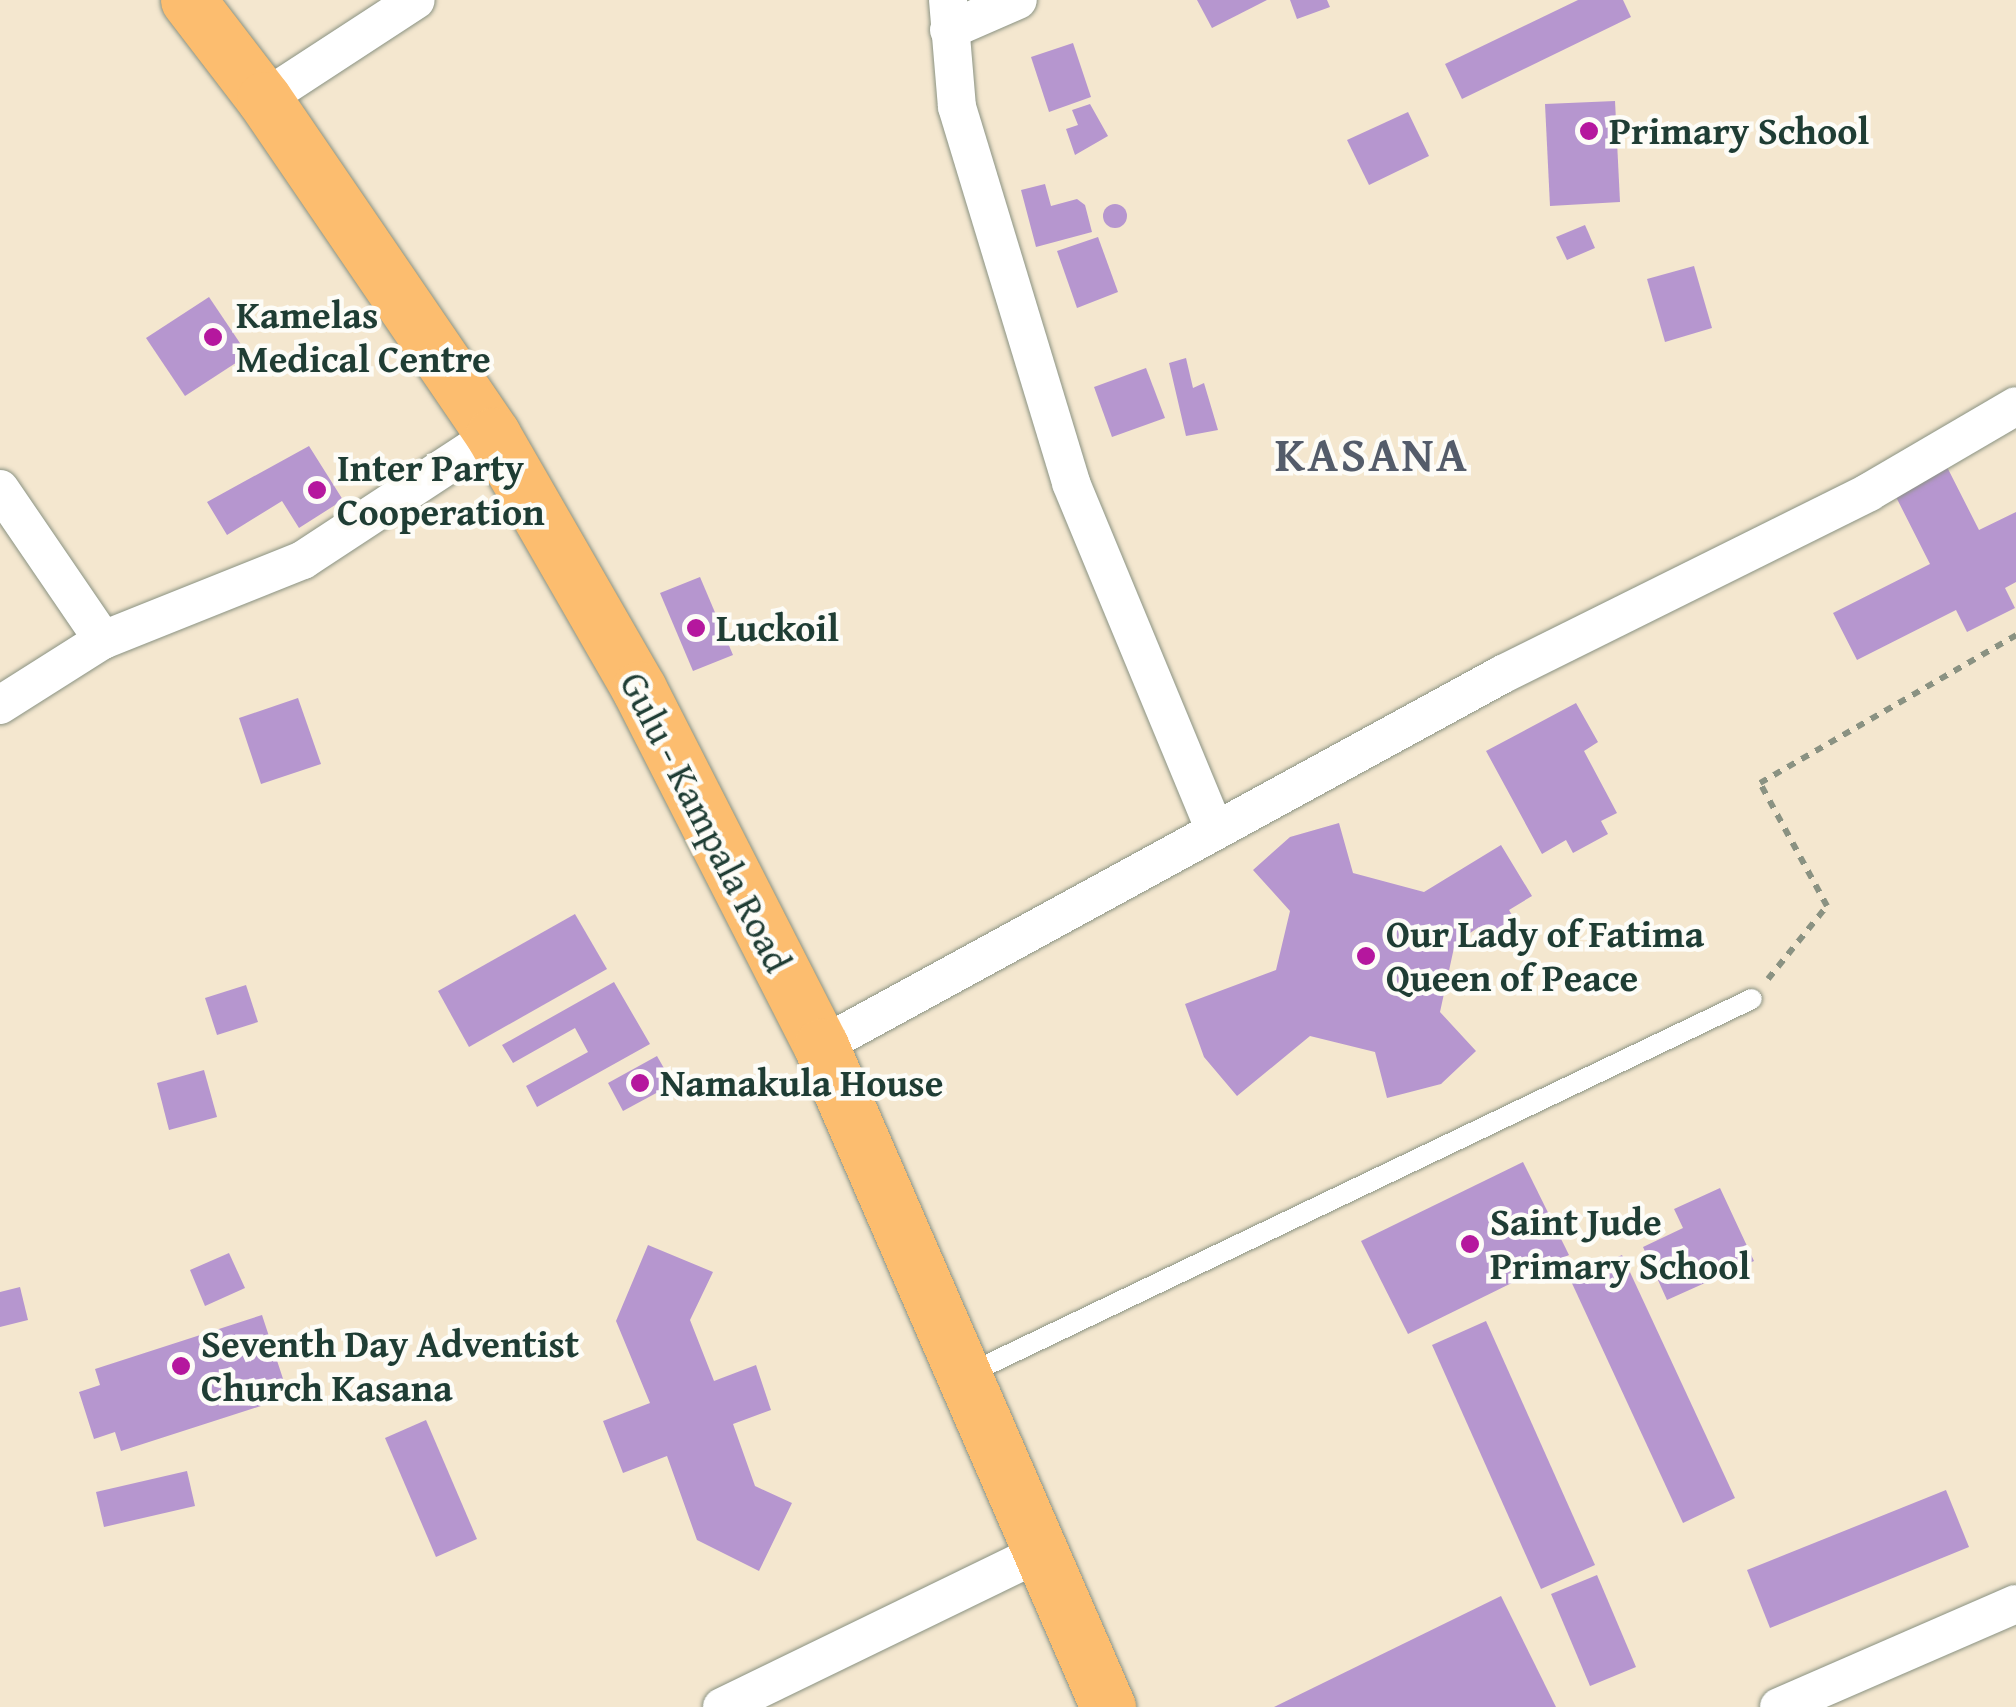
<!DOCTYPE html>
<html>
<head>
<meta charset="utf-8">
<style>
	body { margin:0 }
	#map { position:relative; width:2016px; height:1707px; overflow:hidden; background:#f4e7cf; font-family:"Gentium Book Plus",serif }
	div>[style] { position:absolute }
	.building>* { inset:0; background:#b696cf }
	.round { border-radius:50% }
	.path>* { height:6px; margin-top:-3px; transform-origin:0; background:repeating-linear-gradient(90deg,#8a9282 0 8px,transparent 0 16px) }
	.roads { filter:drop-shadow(0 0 2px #8a9282) drop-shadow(0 0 2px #8a9282) }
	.lane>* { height:20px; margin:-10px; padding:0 10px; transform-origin:10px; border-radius:10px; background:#fff }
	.street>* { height:38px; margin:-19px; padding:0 19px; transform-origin:19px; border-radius:19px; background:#fff }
	.primary>* { height:55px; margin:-27.5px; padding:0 27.5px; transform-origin:27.5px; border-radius:27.5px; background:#fcbd6f }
	.dots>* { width:28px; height:28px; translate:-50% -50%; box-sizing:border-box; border:5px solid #fdfcf7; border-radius:50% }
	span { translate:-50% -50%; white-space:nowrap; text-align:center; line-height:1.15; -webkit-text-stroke:9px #fdfcf7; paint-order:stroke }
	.poi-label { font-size:38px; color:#1f3d34; font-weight:700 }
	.left { translate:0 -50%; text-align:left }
	.street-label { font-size:38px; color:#1f3d34 }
	.district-label { font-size:48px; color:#545c6a; font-weight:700; letter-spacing:2.5px }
</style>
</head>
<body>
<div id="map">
	<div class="building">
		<i style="clip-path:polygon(1197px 0,1267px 0,1212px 28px)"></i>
		<i style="clip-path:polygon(1290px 0,1327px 0,1330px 7px,1297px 19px)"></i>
		<i style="clip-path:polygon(1578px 0,1623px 0,1631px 17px,1462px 99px,1445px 64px)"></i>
		<i style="clip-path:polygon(1073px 43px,1091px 97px,1049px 112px,1031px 57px)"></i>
		<i style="clip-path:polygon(1615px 101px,1620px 202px,1550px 206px,1545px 104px)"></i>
		<i style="clip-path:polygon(1090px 104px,1108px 136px,1075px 155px,1066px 129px,1078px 125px,1072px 110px)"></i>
		<i style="clip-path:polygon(1408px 112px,1429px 156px,1369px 185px,1347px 140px)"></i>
		<i style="clip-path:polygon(1045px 184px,1051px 206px,1077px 199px,1085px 205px,1092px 232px,1036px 247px,1021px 190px)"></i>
		<i class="round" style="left:1103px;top:204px;width:24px;height:24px"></i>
		<i style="clip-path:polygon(1585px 225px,1595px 248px,1567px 260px,1556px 237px)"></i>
		<i style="clip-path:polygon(1098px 237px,1118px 292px,1077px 308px,1057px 251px)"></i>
		<i style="clip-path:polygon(1694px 266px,1712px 328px,1665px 342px,1647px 279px)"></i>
		<i style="clip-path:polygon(209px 297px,248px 355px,185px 396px,146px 338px)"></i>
		<i style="clip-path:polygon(1186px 358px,1193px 388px,1204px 383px,1218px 430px,1186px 436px,1169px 363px)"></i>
		<i style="clip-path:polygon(1146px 368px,1165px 418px,1112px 437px,1094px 387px)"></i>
		<i style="clip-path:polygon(309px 446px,343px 500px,299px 528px,282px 501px,227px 535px,207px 502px)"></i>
		<i style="clip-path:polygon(1946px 465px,1979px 530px,2016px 512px,2016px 582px,2005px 588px,2015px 608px,1967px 632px,1956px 610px,1857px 660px,1833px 613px,1930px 564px,1893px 491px)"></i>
		<i style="clip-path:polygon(700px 577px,733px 655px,693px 671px,660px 593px)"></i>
		<i style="clip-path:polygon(298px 698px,321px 764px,261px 784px,239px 718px)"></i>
		<i style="clip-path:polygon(1576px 703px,1598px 742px,1584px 751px,1617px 813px,1601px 821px,1608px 834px,1573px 853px,1566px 840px,1542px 854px,1486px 751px)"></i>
		<i style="clip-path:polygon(1339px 823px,1353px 873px,1424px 892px,1501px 845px,1532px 896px,1509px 910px,1517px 924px,1489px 942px,1479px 927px,1455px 943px,1440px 1012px,1476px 1051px,1441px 1084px,1387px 1098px,1375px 1052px,1310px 1036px,1237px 1096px,1204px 1057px,1185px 1004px,1276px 970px,1290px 911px,1253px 870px,1290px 837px)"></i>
		<i style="clip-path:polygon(575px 914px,607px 969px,469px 1047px,438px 991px)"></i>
		<i style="clip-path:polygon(614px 982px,650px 1044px,537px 1107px,526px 1086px,588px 1052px,575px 1028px,513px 1063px,502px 1045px)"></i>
		<i style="clip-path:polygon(246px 985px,258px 1022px,217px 1035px,205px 998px)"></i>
		<i style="clip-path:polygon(657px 1056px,673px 1084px,623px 1111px,608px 1083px)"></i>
		<i style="clip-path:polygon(204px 1070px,217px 1117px,169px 1130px,157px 1083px)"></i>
		<i style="clip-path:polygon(1523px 1162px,1569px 1255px,1408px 1334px,1361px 1241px)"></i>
		<i style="clip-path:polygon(1720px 1188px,1754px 1261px,1667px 1300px,1643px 1247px,1683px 1228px,1674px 1209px)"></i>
		<i style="clip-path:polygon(648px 1245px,713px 1272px,690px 1320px,714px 1381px,756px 1365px,771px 1410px,733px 1424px,755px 1486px,792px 1503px,759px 1571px,697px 1540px,667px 1456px,623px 1473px,603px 1421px,650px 1403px,616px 1321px)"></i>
		<i style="clip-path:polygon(229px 1253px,245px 1288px,205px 1306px,190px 1270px)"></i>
		<i style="clip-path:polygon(1622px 1255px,1735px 1498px,1683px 1523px,1570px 1279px)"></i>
		<i style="clip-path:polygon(20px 1287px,28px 1320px,0 1327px,0 1292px)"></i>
		<i style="clip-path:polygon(262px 1315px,289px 1397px,121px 1451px,115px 1432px,94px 1439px,79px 1392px,100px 1385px,95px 1369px)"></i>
		<i style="clip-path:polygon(1486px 1321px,1595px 1565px,1541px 1589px,1432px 1345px)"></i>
		<i style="clip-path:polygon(426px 1420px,477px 1539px,436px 1557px,385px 1438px)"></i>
		<i style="clip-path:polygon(187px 1471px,195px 1506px,104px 1527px,96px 1492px)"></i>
		<i style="clip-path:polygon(1946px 1490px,1969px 1547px,1770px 1628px,1747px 1570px)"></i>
		<i style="clip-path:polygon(1597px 1575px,1636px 1667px,1590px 1686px,1551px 1594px)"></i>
		<i style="clip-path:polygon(1501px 1596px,1556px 1707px,1274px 1707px)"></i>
	</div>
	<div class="path">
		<i style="left:1768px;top:979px;width:94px;rotate:-51.1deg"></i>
		<i style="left:1827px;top:906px;width:140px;rotate:-118.6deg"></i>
		<i style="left:1760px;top:783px;width:296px;rotate:-30deg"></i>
	</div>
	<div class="roads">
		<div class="lane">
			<i style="left:966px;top:1375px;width:871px;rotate:-25.57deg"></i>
		</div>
		<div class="street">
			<i style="left:948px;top:0;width:107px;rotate:85.2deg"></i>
			<i style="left:957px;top:107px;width:393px;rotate:73.1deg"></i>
			<i style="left:1071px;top:483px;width:374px;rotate:67.5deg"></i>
			<i style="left:949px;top:30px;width:75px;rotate:-23.5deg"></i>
			<i style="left:264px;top:99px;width:181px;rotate:-33.1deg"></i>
			<i style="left:0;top:489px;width:183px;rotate:55.7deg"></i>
			<i style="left:0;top:705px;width:122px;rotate:-32.3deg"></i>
			<i style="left:103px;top:640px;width:215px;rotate:-21.8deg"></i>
			<i style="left:303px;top:560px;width:227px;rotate:-33.3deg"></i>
			<i style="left:821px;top:1046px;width:777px;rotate:-28.61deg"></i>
			<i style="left:1503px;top:674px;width:409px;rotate:-26.4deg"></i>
			<i style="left:1869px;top:492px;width:170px;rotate:-30.3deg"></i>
			<i style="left:722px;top:1707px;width:355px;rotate:-25.9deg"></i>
			<i style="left:1779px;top:1707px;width:258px;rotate:-23.5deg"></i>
		</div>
		<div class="primary">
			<i style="left:188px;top:0;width:125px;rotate:52.5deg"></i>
			<i style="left:264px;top:99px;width:407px;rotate:55.7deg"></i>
			<i style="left:493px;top:435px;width:293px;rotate:60.1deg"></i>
			<i style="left:639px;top:689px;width:401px;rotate:63deg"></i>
			<i style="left:821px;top:1046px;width:721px;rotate:66.53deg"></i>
		</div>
	</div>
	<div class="dots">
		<i style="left:1589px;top:131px;background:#b5179e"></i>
		<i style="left:213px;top:337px;background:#b5179e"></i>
		<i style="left:317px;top:490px;background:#b5179e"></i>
		<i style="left:696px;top:628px;background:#b5179e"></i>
		<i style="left:1366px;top:956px;background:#b5179e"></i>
		<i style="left:640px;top:1083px;background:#b5179e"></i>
		<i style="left:1470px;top:1244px;background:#b5179e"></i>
		<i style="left:181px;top:1366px;background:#b5179e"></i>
	</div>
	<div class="poi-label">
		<span class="left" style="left:1609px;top:131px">Primary School</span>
		<span class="left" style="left:236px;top:337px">Kamelas<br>Medical Centre</span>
		<span class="left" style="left:337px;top:490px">Inter Party<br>Cooperation</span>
		<span class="left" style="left:716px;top:628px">Luckoil</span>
		<span class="left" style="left:1386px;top:956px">Our Lady of Fatima<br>Queen of Peace</span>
		<span class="left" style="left:660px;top:1083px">Namakula House</span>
		<span class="left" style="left:1490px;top:1244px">Saint Jude<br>Primary School</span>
		<span class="left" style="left:201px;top:1366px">Seventh Day Adventist<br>Church Kasana</span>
	</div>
	<div class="street-label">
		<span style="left:706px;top:822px;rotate:63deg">Gulu - Kampala Road</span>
	</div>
	<div class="district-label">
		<span style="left:1372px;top:454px">KASANA</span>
	</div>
</div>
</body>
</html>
